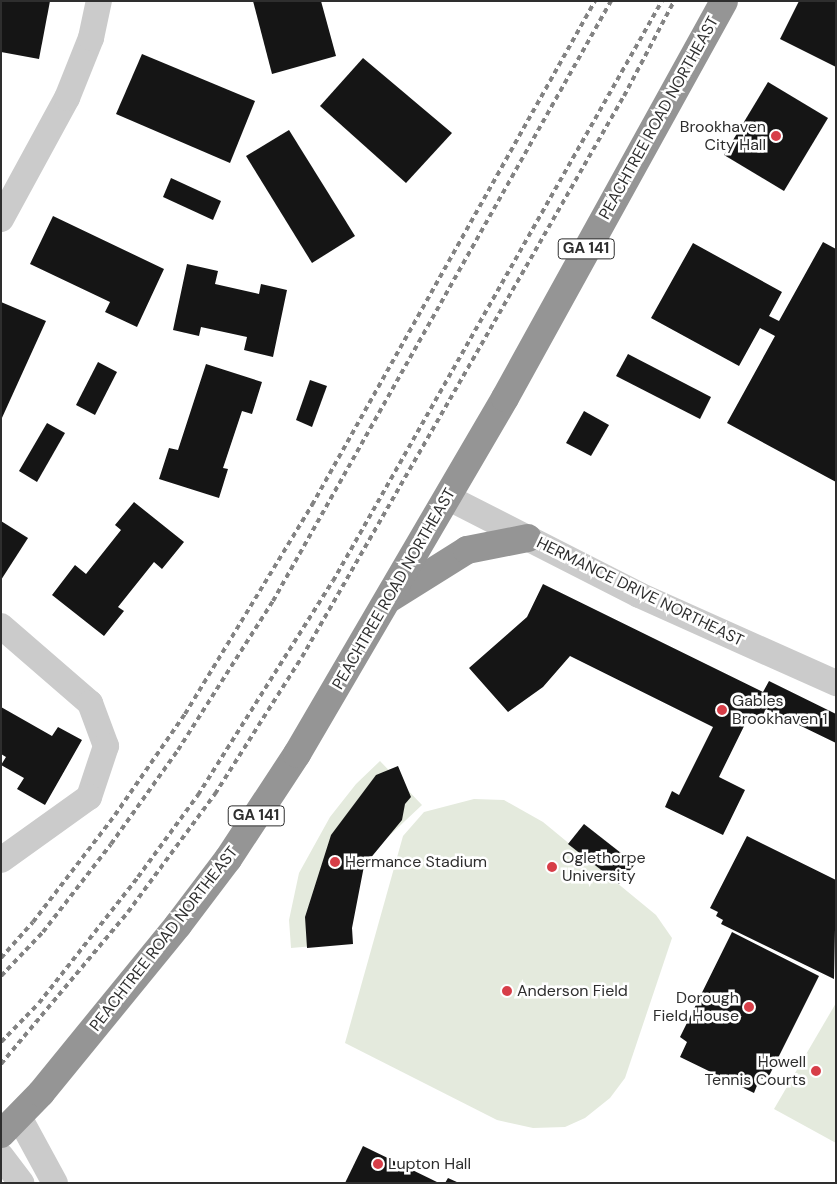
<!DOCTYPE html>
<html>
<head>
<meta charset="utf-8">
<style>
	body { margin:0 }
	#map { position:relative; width:837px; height:1184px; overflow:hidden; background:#fff; font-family:"DM Sans",sans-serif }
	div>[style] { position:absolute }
	.green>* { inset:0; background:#e4eadd }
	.building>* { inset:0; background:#151515 }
	.minor>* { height:26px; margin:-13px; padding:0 13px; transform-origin:13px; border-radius:13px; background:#cbcbcb }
	.highway>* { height:28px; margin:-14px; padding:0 14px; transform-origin:14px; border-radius:14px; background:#959595 }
	.rail>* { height:4px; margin-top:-2px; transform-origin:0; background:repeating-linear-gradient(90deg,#838383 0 5px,transparent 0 9px) }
	.dots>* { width:14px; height:14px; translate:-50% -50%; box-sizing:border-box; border:2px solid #fff; border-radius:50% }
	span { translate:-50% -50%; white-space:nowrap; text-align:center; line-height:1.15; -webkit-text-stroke:5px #fff; paint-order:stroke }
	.shield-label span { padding:1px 4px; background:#fff; border:1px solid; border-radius:4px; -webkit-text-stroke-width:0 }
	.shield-label { font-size:15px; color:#2e2e2e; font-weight:700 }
	.street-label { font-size:16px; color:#2e2e2e }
	.poi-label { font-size:16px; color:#2e2e2e }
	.right { translate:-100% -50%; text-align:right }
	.left { translate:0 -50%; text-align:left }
	.frame { position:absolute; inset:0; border:2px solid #2e2e2e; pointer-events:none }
</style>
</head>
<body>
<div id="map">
	<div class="green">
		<i style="clip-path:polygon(380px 761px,422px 805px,373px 851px,357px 875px,349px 943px,291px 948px,289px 920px,299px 873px,330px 817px,356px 784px)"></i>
		<i style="clip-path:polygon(474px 799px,504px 800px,543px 822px,656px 915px,672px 938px,625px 1078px,610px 1098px,585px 1118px,565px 1127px,533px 1128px,497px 1120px,345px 1043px,403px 836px,424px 812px)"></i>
		<i style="clip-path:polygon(836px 1003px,836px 1143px,774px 1109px)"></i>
	</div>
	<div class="building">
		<i style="clip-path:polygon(1px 1px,50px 1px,39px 59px,1px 52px)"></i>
		<i style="clip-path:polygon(253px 1px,321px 1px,336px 56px,272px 74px)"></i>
		<i style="clip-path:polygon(799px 1px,836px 1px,836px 67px,780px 39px)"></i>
		<i style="clip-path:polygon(142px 54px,255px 101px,230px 163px,116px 114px)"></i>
		<i style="clip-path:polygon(363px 58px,452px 133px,406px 183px,320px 106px)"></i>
		<i style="clip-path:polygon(768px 82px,828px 118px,784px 191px,724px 155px)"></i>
		<i style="clip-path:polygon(289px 130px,355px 236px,312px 263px,246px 156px)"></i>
		<i style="clip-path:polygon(171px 178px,221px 201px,213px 220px,163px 197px)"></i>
		<i style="clip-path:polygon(53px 216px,164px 269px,137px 327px,105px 312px,110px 302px,30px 264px)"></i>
		<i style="clip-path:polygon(823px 242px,836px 249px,836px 482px,727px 423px,775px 336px,760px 328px,739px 366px,651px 318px,693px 243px,782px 292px,769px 316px,779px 321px)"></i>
		<i style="clip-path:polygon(187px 264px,218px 271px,215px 284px,259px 294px,261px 284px,287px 290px,273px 357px,244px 350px,247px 337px,201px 327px,199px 336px,173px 330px)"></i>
		<i style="clip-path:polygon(1px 302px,46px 321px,1px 420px)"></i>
		<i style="clip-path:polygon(628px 354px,711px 397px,700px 419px,616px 376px)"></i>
		<i style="clip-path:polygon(98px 362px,117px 372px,95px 415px,76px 405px)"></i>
		<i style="clip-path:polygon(206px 364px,262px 382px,252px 414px,242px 411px,223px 468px,228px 469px,219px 498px,159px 479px,169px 448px,178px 450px)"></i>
		<i style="clip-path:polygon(310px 380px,327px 386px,312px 427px,296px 420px)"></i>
		<i style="clip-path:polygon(584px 411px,609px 425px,591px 456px,566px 443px)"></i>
		<i style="clip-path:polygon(47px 423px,65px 433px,37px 482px,19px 471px)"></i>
		<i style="clip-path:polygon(134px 502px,184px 542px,162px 569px,154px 562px,118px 607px,124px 611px,104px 636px,52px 595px,75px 565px,86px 574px,121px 530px,115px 525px)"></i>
		<i style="clip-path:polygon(1px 521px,28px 538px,1px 580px)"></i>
		<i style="clip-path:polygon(543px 584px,763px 692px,769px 681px,836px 714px,836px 743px,766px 709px,761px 719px,750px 714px,719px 777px,745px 790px,723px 835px,665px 807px,672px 791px,679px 795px,713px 727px,570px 656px,543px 687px,508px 712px,469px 668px,527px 617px)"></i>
		<i style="clip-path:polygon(1px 707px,52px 736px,58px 727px,82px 740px,45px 805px,17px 789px,24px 778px,1px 765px,6px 757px,1px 754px)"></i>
		<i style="clip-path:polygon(398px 766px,411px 797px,405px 804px,402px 820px,364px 866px,352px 928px,353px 944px,307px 948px,305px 917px,331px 835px,376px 775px)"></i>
		<i style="clip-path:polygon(584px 824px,635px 864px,619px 884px,568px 844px)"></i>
		<i style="clip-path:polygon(747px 836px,836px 880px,834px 979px,721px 924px,723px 920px,716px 916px,718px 912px,710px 908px)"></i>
		<i style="clip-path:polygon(732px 932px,819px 976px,767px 1080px,760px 1078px,754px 1093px,680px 1057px,687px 1042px,680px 1037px)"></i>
		<i style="clip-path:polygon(363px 1146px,439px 1183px,345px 1183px)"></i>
		<i style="clip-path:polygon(448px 1178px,459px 1183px,445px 1183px)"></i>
	</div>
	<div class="minor">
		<i style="left:1px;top:219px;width:138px;rotate:-61.4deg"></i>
		<i style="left:67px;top:98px;width:65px;rotate:-68.2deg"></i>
		<i style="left:91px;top:38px;width:38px;rotate:-78deg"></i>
		<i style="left:447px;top:497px;width:216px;rotate:27deg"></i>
		<i style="left:639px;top:595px;width:216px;rotate:24.1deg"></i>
		<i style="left:1px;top:626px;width:118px;rotate:40.9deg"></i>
		<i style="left:90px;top:703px;width:46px;rotate:69.6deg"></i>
		<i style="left:106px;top:746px;width:54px;rotate:108.4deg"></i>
		<i style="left:89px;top:797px;width:108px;rotate:144.4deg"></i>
		<i style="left:19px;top:1117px;width:75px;rotate:61.4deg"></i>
		<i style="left:1px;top:1156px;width:34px;rotate:53deg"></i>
	</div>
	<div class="highway">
		<i style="left:389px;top:599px;width:92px;rotate:-32.1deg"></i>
		<i style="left:467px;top:550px;width:62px;rotate:-11.1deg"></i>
		<i style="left:1px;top:1134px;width:57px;rotate:-45.7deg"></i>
		<i style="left:41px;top:1093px;width:217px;rotate:-50.8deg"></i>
		<i style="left:178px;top:925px;width:83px;rotate:-52.9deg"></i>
		<i style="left:228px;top:859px;width:126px;rotate:-56.7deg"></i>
		<i style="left:297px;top:754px;width:412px;rotate:-59.7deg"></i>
		<i style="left:505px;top:398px;width:453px;rotate:-61.1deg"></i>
	</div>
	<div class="rail">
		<i style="left:1px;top:958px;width:48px;rotate:-48.4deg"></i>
		<i style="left:33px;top:922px;width:135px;rotate:-52.5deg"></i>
		<i style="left:115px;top:815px;width:123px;rotate:-55.3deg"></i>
		<i style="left:185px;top:714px;width:245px;rotate:-58.7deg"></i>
		<i style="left:312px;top:505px;width:578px;rotate:-60.69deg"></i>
		<i style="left:1px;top:976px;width:61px;rotate:-46.3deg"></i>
		<i style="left:43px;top:932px;width:111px;rotate:-52.3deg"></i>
		<i style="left:111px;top:844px;width:115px;rotate:-54.5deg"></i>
		<i style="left:178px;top:750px;width:177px;rotate:-57.5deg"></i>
		<i style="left:273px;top:601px;width:689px;rotate:-60.61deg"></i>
		<i style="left:1px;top:1042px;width:54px;rotate:-45.7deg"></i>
		<i style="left:39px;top:1003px;width:160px;rotate:-51.8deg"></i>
		<i style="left:138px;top:877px;width:102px;rotate:-53.8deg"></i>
		<i style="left:198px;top:795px;width:253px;rotate:-57.8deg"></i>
		<i style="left:333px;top:581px;width:667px;rotate:-60.44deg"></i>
		<i style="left:1px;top:1064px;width:198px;rotate:-50.1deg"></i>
		<i style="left:128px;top:912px;width:147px;rotate:-53.6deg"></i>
		<i style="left:215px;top:794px;width:162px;rotate:-57.6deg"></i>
		<i style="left:302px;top:657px;width:647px;rotate:-60.15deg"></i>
		<i style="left:624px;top:96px;width:107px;rotate:-62.2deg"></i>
	</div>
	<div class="dots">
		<i style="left:776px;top:136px;background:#d73e48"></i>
		<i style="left:722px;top:710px;background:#d73e48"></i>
		<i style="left:335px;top:862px;background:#d73e48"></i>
		<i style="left:552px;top:867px;background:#d73e48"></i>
		<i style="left:507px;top:991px;background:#d73e48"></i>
		<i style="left:749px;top:1007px;background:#d73e48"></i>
		<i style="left:816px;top:1071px;background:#d73e48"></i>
		<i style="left:378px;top:1164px;background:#d73e48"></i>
	</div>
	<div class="shield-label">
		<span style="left:586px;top:249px">GA 141</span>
		<span style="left:256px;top:816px">GA 141</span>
	</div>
	<div class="street-label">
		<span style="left:659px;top:118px;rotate:-61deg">PEACHTREE ROAD NORTHEAST</span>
		<span style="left:394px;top:589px;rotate:-60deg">PEACHTREE ROAD NORTHEAST</span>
		<span style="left:640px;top:592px;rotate:26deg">HERMANCE DRIVE NORTHEAST</span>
		<span style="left:164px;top:939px;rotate:-52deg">PEACHTREE ROAD NORTHEAST</span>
	</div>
	<div class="poi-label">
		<span class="right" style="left:766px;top:136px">Brookhaven<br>City Hall</span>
		<span class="left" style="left:732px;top:710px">Gables<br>Brookhaven 1</span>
		<span class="left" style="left:562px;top:867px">Oglethorpe<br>University</span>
		<span class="left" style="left:345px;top:862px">Hermance Stadium</span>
		<span class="left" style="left:517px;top:991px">Anderson Field</span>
		<span class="right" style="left:739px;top:1007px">Dorough<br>Field House</span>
		<span class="right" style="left:806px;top:1071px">Howell<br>Tennis Courts</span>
		<span class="left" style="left:388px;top:1164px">Lupton Hall</span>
	</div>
	<div class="frame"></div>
</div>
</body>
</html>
